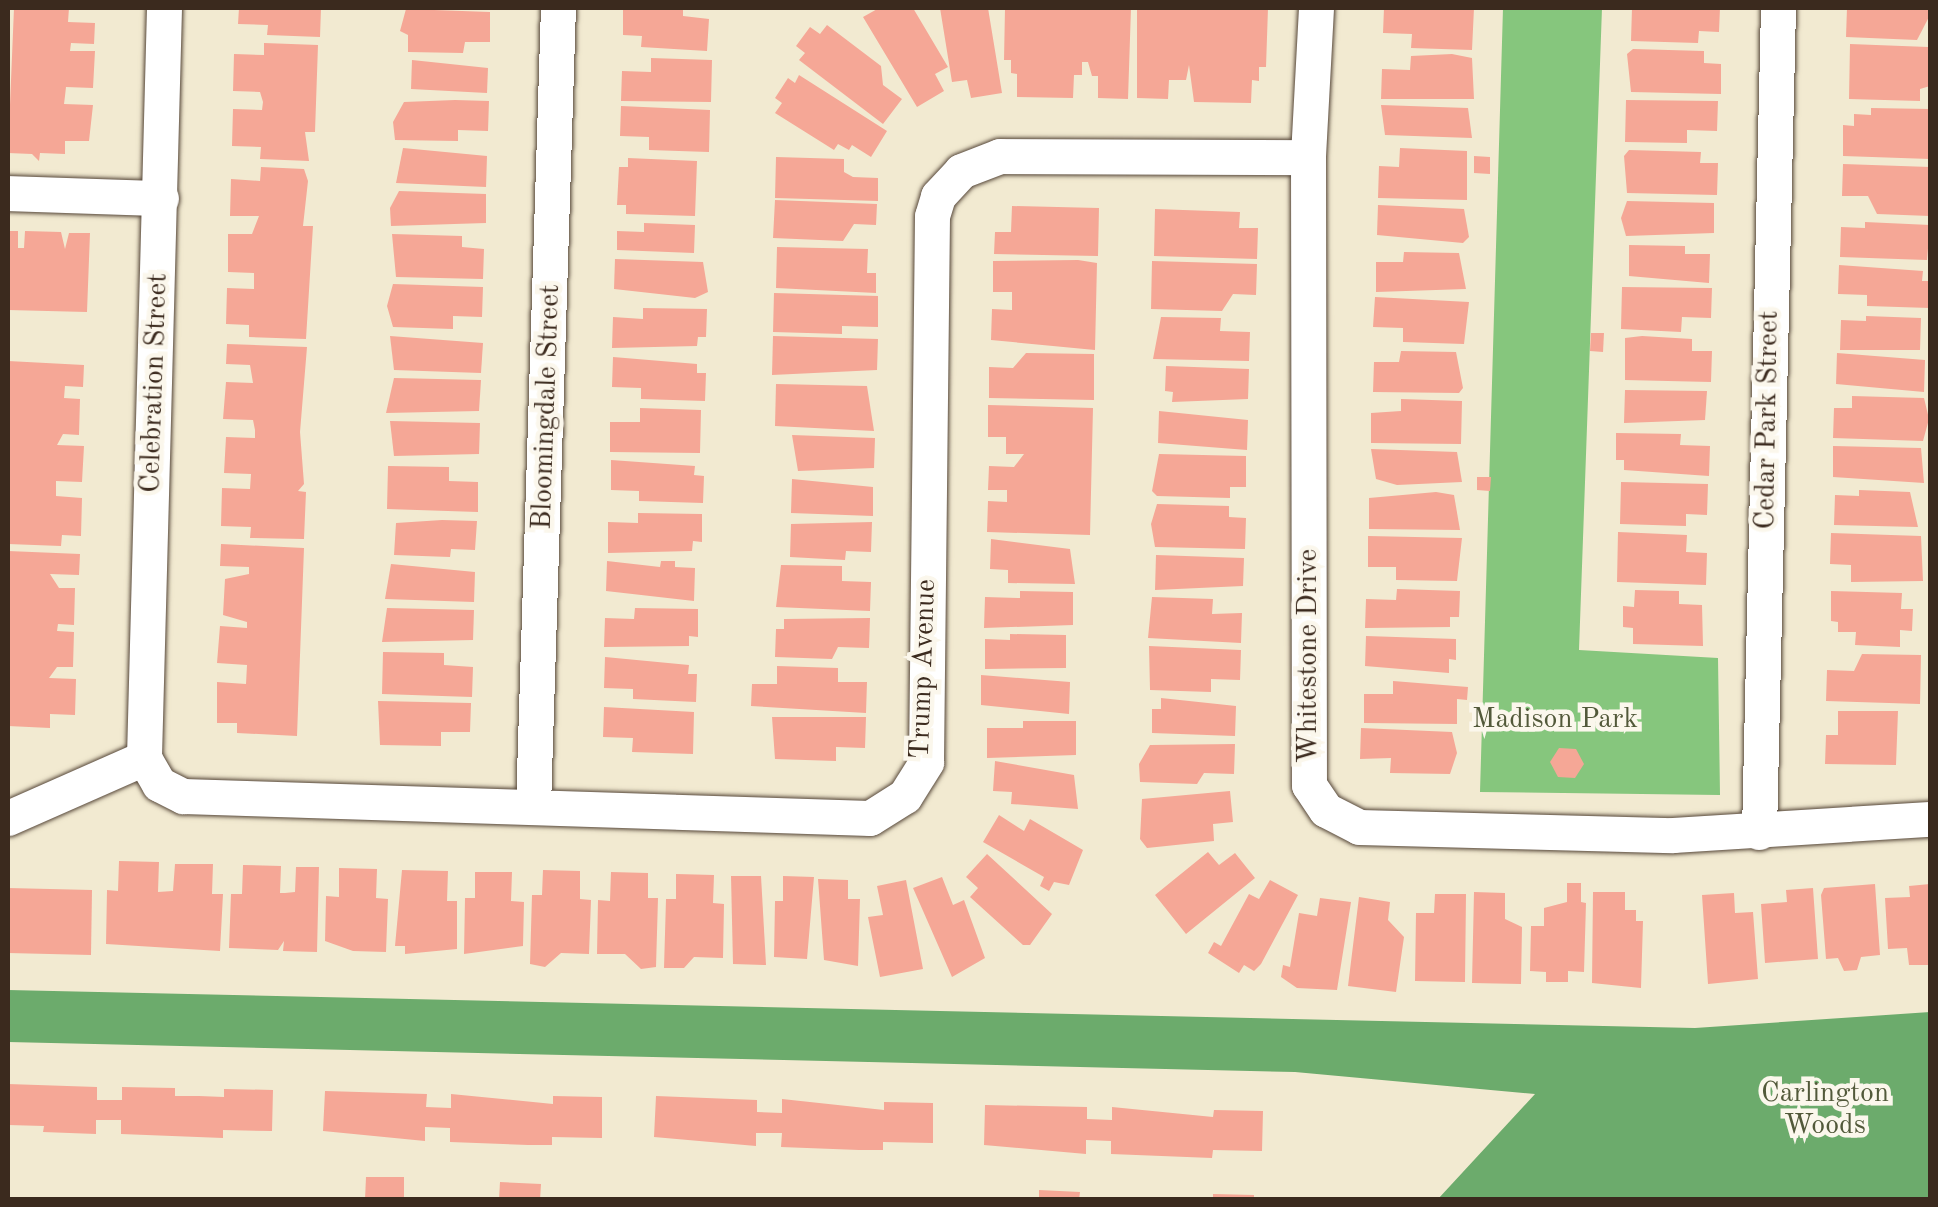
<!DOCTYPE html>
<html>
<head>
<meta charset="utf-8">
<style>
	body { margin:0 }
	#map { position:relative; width:1938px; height:1207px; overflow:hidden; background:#f2ead1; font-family:"Old Standard TT",serif }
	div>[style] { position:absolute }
	.green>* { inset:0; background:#86c67d }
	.forest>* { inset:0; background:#6cab6c }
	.building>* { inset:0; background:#f5a796 }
	.roads { filter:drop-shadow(0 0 2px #564739) drop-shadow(0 0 2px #564739) }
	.minor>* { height:35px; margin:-17.5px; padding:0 17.5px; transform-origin:17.5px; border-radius:17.5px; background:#fff }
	span { translate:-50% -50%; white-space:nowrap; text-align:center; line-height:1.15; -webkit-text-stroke:9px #fbf7ec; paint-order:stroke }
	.street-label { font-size:28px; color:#3b2a1e }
	.park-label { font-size:28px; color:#52593a }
	.frame { position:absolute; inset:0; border:10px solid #3b2a1e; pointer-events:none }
</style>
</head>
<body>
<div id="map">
	<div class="green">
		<i style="clip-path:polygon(1503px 8px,1602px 8px,1579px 650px,1718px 658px,1720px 795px,1480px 792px)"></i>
	</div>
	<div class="forest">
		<i style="clip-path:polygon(8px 990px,1695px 1028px,1930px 1012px,1930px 1199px,1438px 1199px,1535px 1094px,1295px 1072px,8px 1042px)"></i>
	</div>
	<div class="building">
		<i style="clip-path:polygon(14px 8px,69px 8px,68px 22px,95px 23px,94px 44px,71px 43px,70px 51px,95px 51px,93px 88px,66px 87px,65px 96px,64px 104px,93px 105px,89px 141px,65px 141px,65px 154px,40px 153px,39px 161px,32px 154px,8px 153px)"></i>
		<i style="clip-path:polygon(239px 8px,321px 8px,320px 37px,267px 35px,268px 25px,238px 24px)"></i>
		<i style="clip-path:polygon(623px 8px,671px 8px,683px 10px,683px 16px,709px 19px,707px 51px,641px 47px,642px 36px,623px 35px)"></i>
		<i style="clip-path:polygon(879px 8px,913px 8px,948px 67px,935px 74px,944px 91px,917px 107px,863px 17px)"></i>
		<i style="clip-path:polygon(940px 8px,988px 8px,1002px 93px,971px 98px,967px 80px,952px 82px)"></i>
		<i style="clip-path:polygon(1005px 8px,1131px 8px,1128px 99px,1098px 98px,1098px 76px,1092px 76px,1088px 62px,1082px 62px,1082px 75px,1074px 75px,1073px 98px,1017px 97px,1017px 74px,1011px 73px,1011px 60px,1004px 60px)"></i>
		<i style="clip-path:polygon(1137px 8px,1268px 8px,1266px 67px,1259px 67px,1259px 81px,1252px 80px,1251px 103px,1194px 102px,1189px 65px,1186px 80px,1169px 80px,1168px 99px,1137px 98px)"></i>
		<i style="clip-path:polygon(1384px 8px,1474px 8px,1472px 50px,1411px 48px,1412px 34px,1383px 33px)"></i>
		<i style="clip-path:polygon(1632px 8px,1720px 8px,1719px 32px,1699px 31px,1698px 43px,1631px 41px)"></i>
		<i style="clip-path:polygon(1847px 8px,1930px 8px,1930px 15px,1917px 40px,1846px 37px)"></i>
		<i style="clip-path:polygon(406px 9px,490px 12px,490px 42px,465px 42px,463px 53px,408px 52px,408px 35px,400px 31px)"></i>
		<i style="clip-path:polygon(827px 25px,881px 66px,883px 85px,902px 99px,883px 124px,799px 60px,805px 53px,796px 46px,810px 27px,820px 34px)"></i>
		<i style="clip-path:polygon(264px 43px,318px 45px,315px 132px,305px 132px,309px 161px,260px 159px,261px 147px,232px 146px,233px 109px,262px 110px,263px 102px,260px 92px,233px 91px,234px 54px,264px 55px)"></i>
		<i style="clip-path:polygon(1850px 44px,1928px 47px,1930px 86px,1920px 89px,1920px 101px,1849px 99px)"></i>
		<i style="clip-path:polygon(1633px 49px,1704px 51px,1704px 63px,1721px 64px,1721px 94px,1631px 92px,1627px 54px)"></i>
		<i style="clip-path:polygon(1452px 54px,1472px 58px,1474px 99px,1381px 99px,1382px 69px,1410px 70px,1411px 56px)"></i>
		<i style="clip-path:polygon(651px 58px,712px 60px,711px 102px,621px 101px,622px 71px,651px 72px)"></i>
		<i style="clip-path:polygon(412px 60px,488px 68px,487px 93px,411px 89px)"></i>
		<i style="clip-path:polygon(799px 75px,887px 131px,871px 157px,852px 145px,849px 150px,838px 144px,834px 150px,775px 113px,782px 103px,775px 98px,788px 78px,795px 83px)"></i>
		<i style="clip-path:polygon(455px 100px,489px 101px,488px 131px,458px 130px,458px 141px,395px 140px,393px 122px,404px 102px)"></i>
		<i style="clip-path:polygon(1626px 100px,1718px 101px,1717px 131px,1687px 130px,1687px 143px,1625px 142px)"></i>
		<i style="clip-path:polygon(1381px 105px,1468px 108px,1472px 138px,1385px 135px)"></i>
		<i style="clip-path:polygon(621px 106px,710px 110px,709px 152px,649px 150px,649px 137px,620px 136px)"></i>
		<i style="clip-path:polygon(1871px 108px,1930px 109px,1930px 159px,1843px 156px,1843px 125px,1854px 126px,1854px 114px,1871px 115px)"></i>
		<i style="clip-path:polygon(403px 148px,487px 156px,486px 187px,396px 183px)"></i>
		<i style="clip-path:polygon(1400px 148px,1467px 151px,1467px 200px,1378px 198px,1379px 166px,1399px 167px)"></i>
		<i style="clip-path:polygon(1629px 150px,1701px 152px,1700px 163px,1718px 163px,1717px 195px,1627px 193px,1624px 156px)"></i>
		<i style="clip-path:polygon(1474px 156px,1490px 157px,1490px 174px,1474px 173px)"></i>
		<i style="clip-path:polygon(776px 157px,844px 159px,844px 172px,853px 177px,878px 178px,878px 201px,775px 198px)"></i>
		<i style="clip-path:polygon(628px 158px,697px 161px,695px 216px,626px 214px,626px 205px,617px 205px,619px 167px,628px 167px)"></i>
		<i style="clip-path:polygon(1843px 164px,1930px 167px,1930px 216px,1877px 214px,1868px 196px,1842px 196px)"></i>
		<i style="clip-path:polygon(261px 167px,304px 169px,308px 181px,303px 226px,313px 226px,306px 339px,249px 337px,249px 325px,226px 324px,227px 288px,254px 289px,254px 273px,228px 272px,228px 234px,252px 234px,259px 216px,230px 216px,231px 179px,260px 181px)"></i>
		<i style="clip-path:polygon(399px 191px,486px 194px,486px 223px,391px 226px,390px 208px)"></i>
		<i style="clip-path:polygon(775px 200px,877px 204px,876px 225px,854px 224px,843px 241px,773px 238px)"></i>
		<i style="clip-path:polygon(1627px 201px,1714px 203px,1714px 233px,1626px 236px,1621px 218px)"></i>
		<i style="clip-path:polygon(1378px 205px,1464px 209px,1469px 237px,1463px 243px,1377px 235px)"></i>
		<i style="clip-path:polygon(1012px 206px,1099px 208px,1098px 256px,994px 254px,995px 232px,1011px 232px)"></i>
		<i style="clip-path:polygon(1155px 209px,1240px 212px,1239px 228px,1258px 228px,1257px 259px,1154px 256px)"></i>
		<i style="clip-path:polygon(1865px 222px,1930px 225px,1927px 260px,1840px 257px,1841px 227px,1865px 228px)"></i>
		<i style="clip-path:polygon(644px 223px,695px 225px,694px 253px,617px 250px,617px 231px,644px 232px)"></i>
		<i style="clip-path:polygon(8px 231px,18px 231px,18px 248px,24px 248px,25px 231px,61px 232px,65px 249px,69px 233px,90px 233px,87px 312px,8px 310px)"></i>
		<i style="clip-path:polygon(392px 234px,462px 236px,462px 247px,484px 249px,483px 279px,396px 277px)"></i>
		<i style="clip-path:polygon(1629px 245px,1685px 246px,1685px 254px,1710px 254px,1709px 283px,1629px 276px)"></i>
		<i style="clip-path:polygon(777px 247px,868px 249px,867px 273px,876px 273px,876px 293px,776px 288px)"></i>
		<i style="clip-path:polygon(1404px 252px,1459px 253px,1466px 289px,1376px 292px,1376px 262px,1403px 262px)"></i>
		<i style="clip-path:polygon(615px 259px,703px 262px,708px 292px,695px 298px,614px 289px)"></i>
		<i style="clip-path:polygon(1078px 260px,1097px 263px,1095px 350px,991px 340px,992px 309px,1012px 310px,1012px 292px,993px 292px,993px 261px)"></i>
		<i style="clip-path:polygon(1152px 261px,1257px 264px,1256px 295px,1233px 294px,1222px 311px,1151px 309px)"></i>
		<i style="clip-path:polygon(1839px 265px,1923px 271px,1922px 281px,1930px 281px,1930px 308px,1867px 306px,1867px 295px,1838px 294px)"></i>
		<i style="clip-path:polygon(393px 284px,483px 287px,482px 317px,453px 316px,453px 329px,393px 327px,387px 306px)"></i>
		<i style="clip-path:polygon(1622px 287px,1712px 288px,1711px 318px,1682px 317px,1681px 332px,1621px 329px)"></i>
		<i style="clip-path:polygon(774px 293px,878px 296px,878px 327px,842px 326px,842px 334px,773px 332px)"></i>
		<i style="clip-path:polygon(1375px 297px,1469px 302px,1464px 344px,1403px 342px,1403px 328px,1373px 327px)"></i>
		<i style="clip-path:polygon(643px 308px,707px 309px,706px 337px,698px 337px,697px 346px,612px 348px,613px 317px,643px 319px)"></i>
		<i style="clip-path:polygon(1866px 316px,1921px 318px,1920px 350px,1840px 350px,1841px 320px,1866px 321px)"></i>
		<i style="clip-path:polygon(1161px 317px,1221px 318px,1220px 331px,1250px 332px,1249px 361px,1153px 359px)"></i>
		<i style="clip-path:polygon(1591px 333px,1604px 333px,1603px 352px,1590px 351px)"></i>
		<i style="clip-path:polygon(390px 336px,483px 343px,481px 373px,394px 370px)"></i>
		<i style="clip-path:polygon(773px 336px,878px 339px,877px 370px,772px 375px)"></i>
		<i style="clip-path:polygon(1642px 336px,1692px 339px,1692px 351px,1712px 351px,1711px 382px,1625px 380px,1625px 338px)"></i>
		<i style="clip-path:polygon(227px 344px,307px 347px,300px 432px,304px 484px,298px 491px,306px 492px,304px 539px,250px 538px,251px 527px,221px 526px,222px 488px,250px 489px,251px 474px,224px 473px,226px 437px,255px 438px,255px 430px,253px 420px,223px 419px,226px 382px,253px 383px,250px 365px,226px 364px)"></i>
		<i style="clip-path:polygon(1401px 351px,1456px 352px,1463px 388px,1459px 393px,1373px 392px,1374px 362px,1399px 362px)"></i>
		<i style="clip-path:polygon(1026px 353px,1094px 354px,1094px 400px,989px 398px,989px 367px,1013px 368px)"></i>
		<i style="clip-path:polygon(1837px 353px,1925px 360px,1924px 392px,1836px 384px)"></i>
		<i style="clip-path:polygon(613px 357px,697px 364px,697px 373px,706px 373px,705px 401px,641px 399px,641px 388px,612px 387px)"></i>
		<i style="clip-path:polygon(8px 361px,84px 365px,83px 387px,65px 386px,64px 398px,80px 399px,79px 435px,63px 434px,57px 445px,84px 446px,82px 482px,56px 481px,56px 496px,82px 498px,81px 536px,62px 535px,61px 546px,8px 544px)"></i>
		<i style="clip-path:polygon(1166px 366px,1249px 369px,1248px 399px,1172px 402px,1173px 392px,1165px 391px)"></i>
		<i style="clip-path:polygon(394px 378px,481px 380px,479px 411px,386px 413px)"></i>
		<i style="clip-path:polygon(776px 384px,867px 386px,874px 431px,775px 426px)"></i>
		<i style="clip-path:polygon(1625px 390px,1707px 391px,1705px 420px,1624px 423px)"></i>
		<i style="clip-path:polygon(1852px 396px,1924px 398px,1929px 419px,1923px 441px,1833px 438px,1834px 408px,1852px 408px)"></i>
		<i style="clip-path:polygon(1401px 399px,1462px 401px,1461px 444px,1371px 443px,1371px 413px,1401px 411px)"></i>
		<i style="clip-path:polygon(988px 405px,1093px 408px,1090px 535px,987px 532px,988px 501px,1007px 502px,1007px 490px,988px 490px,989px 466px,1014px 467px,1024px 454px,1006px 454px,1006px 437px,988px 437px)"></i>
		<i style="clip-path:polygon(640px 408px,701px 410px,700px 453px,610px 452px,610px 422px,640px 422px)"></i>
		<i style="clip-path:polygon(1159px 411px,1248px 420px,1247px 450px,1158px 443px)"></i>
		<i style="clip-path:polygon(390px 421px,480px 423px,479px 454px,394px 456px)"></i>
		<i style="clip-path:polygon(1616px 433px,1681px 434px,1680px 445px,1710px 446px,1709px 476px,1624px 470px,1624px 460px,1616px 460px)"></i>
		<i style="clip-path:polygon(792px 435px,875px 438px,874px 468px,798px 471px)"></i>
		<i style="clip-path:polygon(1833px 446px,1921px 448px,1924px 483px,1833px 477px)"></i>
		<i style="clip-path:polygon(1371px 449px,1457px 452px,1462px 482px,1397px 485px,1376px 479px)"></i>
		<i style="clip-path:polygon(1159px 454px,1246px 456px,1246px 487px,1230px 487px,1230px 498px,1157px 496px,1152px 491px)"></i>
		<i style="clip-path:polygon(611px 460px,695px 466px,694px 475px,704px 476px,703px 503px,639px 501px,639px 491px,611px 490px)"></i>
		<i style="clip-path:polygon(388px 466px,449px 467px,449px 481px,478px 482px,478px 512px,387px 509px)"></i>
		<i style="clip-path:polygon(1477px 477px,1491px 477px,1490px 491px,1477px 490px)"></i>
		<i style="clip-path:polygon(792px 479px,873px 487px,873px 516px,791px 513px)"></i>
		<i style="clip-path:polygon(1621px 482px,1708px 484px,1707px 515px,1686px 514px,1686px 526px,1620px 524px)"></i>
		<i style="clip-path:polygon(1859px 490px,1910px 492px,1918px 527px,1834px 525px,1835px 495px,1859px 496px)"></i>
		<i style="clip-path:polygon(1436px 492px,1454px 495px,1460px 530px,1369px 529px,1369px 498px)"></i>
		<i style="clip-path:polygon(1157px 504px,1229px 506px,1229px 517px,1246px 518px,1245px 549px,1155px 547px,1151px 524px)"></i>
		<i style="clip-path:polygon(638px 513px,702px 514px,702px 542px,693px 541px,692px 551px,608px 553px,608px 522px,638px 523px)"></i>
		<i style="clip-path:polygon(442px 520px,477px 521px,475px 550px,451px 549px,450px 557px,394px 555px,396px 523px)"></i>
		<i style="clip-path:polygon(872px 522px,871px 552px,846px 551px,845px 560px,790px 557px,791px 524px)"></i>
		<i style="clip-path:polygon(1618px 532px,1687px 535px,1686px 552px,1707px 553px,1706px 585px,1617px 582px)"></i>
		<i style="clip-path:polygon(1831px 533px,1921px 536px,1923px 581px,1851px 582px,1851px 565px,1830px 564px)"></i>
		<i style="clip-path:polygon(1368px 536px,1462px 538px,1457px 581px,1396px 580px,1396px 567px,1368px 567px)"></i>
		<i style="clip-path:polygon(991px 539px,1070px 549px,1075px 584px,1008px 583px,1008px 570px,990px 569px)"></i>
		<i style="clip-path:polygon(221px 544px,304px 548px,297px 736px,237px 733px,237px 723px,217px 723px,217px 682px,246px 684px,247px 665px,217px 663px,220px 626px,247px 628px,247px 622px,223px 615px,225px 579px,249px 574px,249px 567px,220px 566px)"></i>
		<i style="clip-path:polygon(8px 551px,80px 554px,79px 575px,50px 574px,59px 588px,75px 588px,74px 625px,58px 624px,57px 631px,74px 632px,73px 667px,57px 667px,49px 678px,76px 679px,75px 715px,50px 714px,50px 728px,8px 726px)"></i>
		<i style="clip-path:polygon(1156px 555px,1244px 558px,1243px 586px,1155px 590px)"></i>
		<i style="clip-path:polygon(607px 561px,660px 567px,661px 561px,675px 561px,675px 567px,695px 568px,694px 601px,606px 591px)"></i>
		<i style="clip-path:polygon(391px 564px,475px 572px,474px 602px,385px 599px)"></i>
		<i style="clip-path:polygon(781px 565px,842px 566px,842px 581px,871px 582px,870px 611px,776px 607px)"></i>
		<i style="clip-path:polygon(1397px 589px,1460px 591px,1459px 617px,1450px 617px,1450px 627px,1365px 628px,1366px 599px,1396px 600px)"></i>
		<i style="clip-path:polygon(1635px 590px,1679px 591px,1679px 604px,1702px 605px,1703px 646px,1633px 644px,1633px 628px,1623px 627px,1623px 606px,1634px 607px)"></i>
		<i style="clip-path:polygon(1020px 591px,1073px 592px,1073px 625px,984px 628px,985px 597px,1020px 598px)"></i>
		<i style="clip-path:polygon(1831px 591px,1902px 593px,1901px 609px,1913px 609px,1912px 631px,1900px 630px,1900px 647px,1855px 645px,1856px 632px,1838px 632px,1838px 622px,1831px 621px)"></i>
		<i style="clip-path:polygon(1152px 597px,1213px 599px,1212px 614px,1242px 613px,1241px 643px,1148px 638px)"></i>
		<i style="clip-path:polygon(387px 608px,474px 610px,473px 640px,382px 642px)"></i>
		<i style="clip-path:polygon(635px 608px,698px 609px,698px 637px,689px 636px,689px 646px,604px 647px,605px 618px,634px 619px)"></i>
		<i style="clip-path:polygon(870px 618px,869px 648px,838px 647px,832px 659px,775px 657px,776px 629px,784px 629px,784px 619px)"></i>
		<i style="clip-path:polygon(1010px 634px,1066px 635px,1066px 668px,985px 669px,985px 639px,1010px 640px)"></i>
		<i style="clip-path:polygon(1366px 636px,1456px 639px,1456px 660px,1449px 659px,1449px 673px,1365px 666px)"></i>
		<i style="clip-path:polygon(1149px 646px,1241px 650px,1240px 680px,1211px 679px,1211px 692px,1150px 690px)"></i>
		<i style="clip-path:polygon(383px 652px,444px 653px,444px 665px,473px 667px,472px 697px,382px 694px)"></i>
		<i style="clip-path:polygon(1862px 654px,1921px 655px,1920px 704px,1826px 701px,1827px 670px,1854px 671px)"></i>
		<i style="clip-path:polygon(605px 657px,689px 665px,688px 674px,697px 674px,696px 702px,633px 699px,633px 689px,604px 688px)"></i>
		<i style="clip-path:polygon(777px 666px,838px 668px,838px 682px,867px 682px,866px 713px,751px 706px,752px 684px,777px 684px)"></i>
		<i style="clip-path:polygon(981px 675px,1070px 682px,1069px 714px,981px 705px)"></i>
		<i style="clip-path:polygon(1393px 681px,1468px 687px,1467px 700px,1457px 699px,1457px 724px,1364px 723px,1364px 694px,1393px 694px)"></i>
		<i style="clip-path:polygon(1161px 698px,1236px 706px,1235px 736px,1152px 733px,1152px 709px,1161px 709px)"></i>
		<i style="clip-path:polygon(378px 701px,471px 703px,470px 732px,441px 732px,441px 746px,380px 745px)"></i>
		<i style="clip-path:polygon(604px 707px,694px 712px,693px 754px,632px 752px,633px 738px,603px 737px)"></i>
		<i style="clip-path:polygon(1838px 711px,1898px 711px,1896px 765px,1825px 764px,1826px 735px,1838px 735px)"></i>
		<i style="clip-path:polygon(772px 717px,866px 717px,865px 748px,836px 747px,836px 761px,775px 759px)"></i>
		<i style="clip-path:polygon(1023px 721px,1076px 721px,1076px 755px,987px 758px,987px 728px,1023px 728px)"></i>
		<i style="clip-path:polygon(1361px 728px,1452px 732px,1457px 753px,1450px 774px,1390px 773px,1391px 758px,1360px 759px)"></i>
		<i style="clip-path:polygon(1235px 744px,1234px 774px,1204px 773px,1197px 784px,1140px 782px,1139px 764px,1150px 745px)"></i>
		<i style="clip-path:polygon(1559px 748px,1576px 749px,1584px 764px,1575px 778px,1558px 777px,1550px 762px)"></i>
		<i style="clip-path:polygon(995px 761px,1074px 775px,1078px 809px,1011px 804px,1012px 792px,993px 791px)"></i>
		<i style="clip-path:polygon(1230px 791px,1233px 822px,1213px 824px,1214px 841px,1147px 848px,1140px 839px,1142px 799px)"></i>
		<i style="clip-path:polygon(999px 815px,1024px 831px,1030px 819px,1083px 850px,1069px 885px,1054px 882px,1049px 891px,1040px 886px,1044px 877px,983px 842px)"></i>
		<i style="clip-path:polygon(1208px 852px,1219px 865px,1235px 853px,1255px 878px,1186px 934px,1155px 895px)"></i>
		<i style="clip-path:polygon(987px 854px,1052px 914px,1030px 945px,1023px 945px,970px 897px,978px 888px,966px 877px)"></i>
		<i style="clip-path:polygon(119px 861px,159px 862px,158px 892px,173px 891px,175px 864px,213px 864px,212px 894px,223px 894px,220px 951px,106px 944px,107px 890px,118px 891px)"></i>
		<i style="clip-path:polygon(243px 865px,281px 866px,280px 893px,285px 893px,295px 892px,296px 867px,319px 867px,317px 952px,283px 951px,284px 941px,278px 950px,229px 948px,231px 894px,242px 894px)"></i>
		<i style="clip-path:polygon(339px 868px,377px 869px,376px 898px,388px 899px,386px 952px,353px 951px,325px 941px,326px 896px,339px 897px)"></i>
		<i style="clip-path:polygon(402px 870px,448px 871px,447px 901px,457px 901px,457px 949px,405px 954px,405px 946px,395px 946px)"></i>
		<i style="clip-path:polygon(543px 870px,580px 871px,580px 899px,591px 900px,589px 954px,561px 953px,545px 967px,530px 964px,532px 895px,542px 895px)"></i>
		<i style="clip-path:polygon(475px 872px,512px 872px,511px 901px,524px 902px,523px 946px,464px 954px,465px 898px,475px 898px)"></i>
		<i style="clip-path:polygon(611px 872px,648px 873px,648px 898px,658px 898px,656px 967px,641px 969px,625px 954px,597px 954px,598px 900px,610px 901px)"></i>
		<i style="clip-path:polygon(676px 874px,714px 875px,713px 903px,724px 904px,723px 958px,694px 957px,684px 968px,664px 968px,666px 899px,676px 899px)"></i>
		<i style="clip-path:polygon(731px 876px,761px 876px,766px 965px,733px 964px)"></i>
		<i style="clip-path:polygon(783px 876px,814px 877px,807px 959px,774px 957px,775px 901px,783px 901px)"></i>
		<i style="clip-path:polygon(942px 877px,953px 905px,964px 900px,985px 958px,952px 977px,913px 888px)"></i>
		<i style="clip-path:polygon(818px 879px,848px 880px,848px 899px,860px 899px,858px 966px,824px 960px)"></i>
		<i style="clip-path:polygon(906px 880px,923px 969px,880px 977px,868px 917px,883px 915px,877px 886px)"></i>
		<i style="clip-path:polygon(1270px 880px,1298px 895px,1261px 964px,1254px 971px,1244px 965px,1239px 973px,1208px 953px,1214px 942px,1221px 946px,1249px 894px,1259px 899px)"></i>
		<i style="clip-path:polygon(1567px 883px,1581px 883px,1581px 902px,1586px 903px,1584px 972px,1568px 971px,1568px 982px,1546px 982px,1546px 972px,1530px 971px,1531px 926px,1544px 926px,1544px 908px,1567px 902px)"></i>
		<i style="clip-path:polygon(1875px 884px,1880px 955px,1861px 957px,1857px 970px,1844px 971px,1838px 958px,1826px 959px,1821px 895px,1824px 888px)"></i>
		<i style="clip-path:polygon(1930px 884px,1930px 965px,1909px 965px,1907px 948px,1888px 949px,1885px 898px,1910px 897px,1909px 886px)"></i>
		<i style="clip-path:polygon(8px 888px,92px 890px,91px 955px,8px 953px)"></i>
		<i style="clip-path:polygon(1813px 888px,1818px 959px,1765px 963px,1761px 904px,1787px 902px,1786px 890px)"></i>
		<i style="clip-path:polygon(1474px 892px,1505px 893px,1505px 919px,1522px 927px,1521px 984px,1472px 983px)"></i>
		<i style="clip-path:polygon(1593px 892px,1625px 892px,1625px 910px,1636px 910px,1636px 921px,1643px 921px,1641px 988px,1592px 983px)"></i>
		<i style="clip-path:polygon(1734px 893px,1735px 913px,1753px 912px,1758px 979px,1708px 984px,1702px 895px)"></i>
		<i style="clip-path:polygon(1435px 894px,1466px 894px,1465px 982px,1415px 981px,1416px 913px,1434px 913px)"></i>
		<i style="clip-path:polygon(1359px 897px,1390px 902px,1388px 920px,1404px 937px,1396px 992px,1348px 986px)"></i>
		<i style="clip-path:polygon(1320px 898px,1351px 902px,1337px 990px,1297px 988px,1281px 977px,1283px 965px,1290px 967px,1299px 913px,1317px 916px)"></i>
		<i style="clip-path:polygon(8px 1084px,97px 1087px,97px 1100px,122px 1100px,122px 1087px,175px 1088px,175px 1096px,199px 1096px,224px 1097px,224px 1089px,273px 1090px,272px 1131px,223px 1130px,223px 1138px,121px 1134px,121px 1120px,96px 1120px,96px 1134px,43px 1132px,44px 1126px,8px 1125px)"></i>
		<i style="clip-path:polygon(325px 1091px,427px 1094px,426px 1107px,451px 1108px,451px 1094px,553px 1104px,553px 1096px,602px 1097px,602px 1138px,552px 1137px,552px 1145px,528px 1145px,450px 1142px,450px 1128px,425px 1127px,425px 1141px,323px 1131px)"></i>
		<i style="clip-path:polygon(656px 1096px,757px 1100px,757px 1112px,782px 1113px,782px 1099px,884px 1110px,884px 1102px,933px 1103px,933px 1143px,883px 1142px,883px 1150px,859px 1150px,781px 1147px,782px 1133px,756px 1133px,756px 1146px,654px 1137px)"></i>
		<i style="clip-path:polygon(985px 1105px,1087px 1107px,1087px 1119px,1112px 1120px,1112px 1107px,1213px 1117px,1214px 1110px,1263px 1111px,1262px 1151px,1213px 1150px,1212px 1158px,1111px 1154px,1111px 1141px,1086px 1140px,1086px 1154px,984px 1145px)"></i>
		<i style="clip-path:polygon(366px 1177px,404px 1177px,404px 1200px,365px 1200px)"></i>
		<i style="clip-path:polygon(500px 1182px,541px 1184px,540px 1200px,499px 1200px)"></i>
		<i style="clip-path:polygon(1039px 1190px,1080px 1192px,1079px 1200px,1039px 1200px)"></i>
		<i style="clip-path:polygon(1213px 1194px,1254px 1195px,1254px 1200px,1213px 1200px)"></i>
	</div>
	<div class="roads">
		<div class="minor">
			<i style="left:164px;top:8px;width:750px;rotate:91.53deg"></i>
			<i style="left:144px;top:758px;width:30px;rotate:60deg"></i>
			<i style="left:159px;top:784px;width:27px;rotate:27deg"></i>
			<i style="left:183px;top:796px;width:687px;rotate:1.83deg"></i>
			<i style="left:870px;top:818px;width:41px;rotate:-32.2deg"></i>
			<i style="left:905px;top:796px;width:40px;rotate:-58deg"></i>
			<i style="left:926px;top:762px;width:546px;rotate:-89.37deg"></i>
			<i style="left:932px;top:216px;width:21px;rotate:-73deg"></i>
			<i style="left:938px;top:196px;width:34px;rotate:-47deg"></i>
			<i style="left:961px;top:171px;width:42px;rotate:-21deg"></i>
			<i style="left:1000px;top:156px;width:308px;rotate:0.2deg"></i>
			<i style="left:1316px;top:8px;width:149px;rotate:93.1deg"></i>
			<i style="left:1308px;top:157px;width:628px;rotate:89.91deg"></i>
			<i style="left:1309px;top:785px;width:30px;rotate:56deg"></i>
			<i style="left:1326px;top:810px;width:37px;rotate:27deg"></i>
			<i style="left:1359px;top:827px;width:314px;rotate:1.5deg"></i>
			<i style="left:1673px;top:835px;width:257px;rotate:-3.6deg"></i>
			<i style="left:8px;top:193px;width:153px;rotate:1.9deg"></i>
			<i style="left:533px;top:806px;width:798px;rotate:-88.21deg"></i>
			<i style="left:8px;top:818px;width:149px;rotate:-23.8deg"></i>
			<i style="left:1759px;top:832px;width:824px;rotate:-88.68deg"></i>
		</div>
	</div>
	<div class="street-label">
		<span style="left:155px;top:383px;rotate:-88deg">Celebration Street</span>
		<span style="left:547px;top:407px;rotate:-88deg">Bloomingdale Street</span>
		<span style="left:1768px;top:420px;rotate:-89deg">Cedar Park Street</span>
		<span style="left:1309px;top:656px;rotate:-90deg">Whitestone Drive</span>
		<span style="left:924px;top:669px;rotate:-88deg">Trump Avenue</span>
	</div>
	<div class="park-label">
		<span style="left:1555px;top:720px">Madison Park</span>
		<span style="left:1825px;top:1110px">Carlington<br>Woods</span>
	</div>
	<div class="frame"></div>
</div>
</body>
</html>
